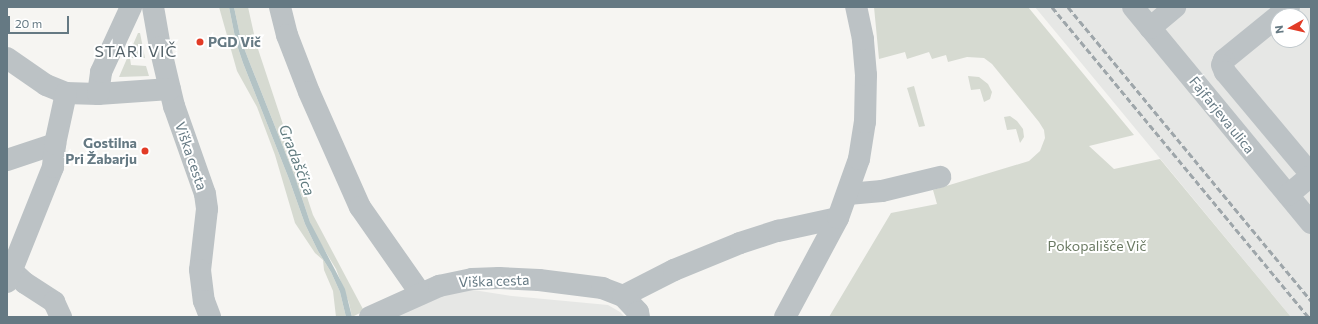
<!DOCTYPE html>
<html>
<head>
<meta charset="utf-8">
<style>
	body { margin:0 }
	#map { position:relative; width:1318px; height:324px; overflow:hidden; background:#f6f5f2; font-family:Commissioner,sans-serif }
	div>[style] { position:absolute }
	.built>* { inset:0; background:#e6e7e5 }
	.green>* { inset:0; background:#d6dad1 }
	.water>* { inset:0; background:#b3c3c5 }
	.minor>* { height:22px; margin:-11px; padding:0 11px; transform-origin:11px; border-radius:11px; background:#bcc2c5 }
	.rail>* { height:3px; margin-top:-1.5px; transform-origin:0; background:repeating-linear-gradient(90deg,#9ea6aa 0 6px,transparent 0 9px) }
	.dots>* { width:11px; height:11px; translate:-50% -50%; box-sizing:border-box; border:2px solid #fff; border-radius:50% }
	span { translate:-50% -50%; white-space:nowrap; text-align:center; line-height:1.15; -webkit-text-stroke:4px #fff; paint-order:stroke }
	.poi-label { font-size:14px; color:#657983; font-weight:700 }
	.left { translate:0 -50%; text-align:left }
	.right { translate:-100% -50%; text-align:right }
	.street-label { font-size:14px; color:#657983 }
	.park-label { font-size:14px; color:#6b7a63 }
	.water-label { font-size:15px; color:#607b7f; font-style:italic }
	.quarter-label { font-size:16px; color:#536168; letter-spacing:1px }
	.frame { position:absolute; inset:0; border:8px solid #657983; pointer-events:none }
	.north { position:absolute; left:1270px; top:8px; width:40px; height:40px; box-sizing:border-box; background:#fff; border:1px solid #c1c9cd; border-radius:50%; rotate:262deg; font-size:11px; font-weight:700; line-height:16px; text-align:center; color:#657983 }
	.north::after { content:''; display:block; margin:auto; width:14px; height:18px; background:#e23b26; clip-path:polygon(50% 0,100% 100%,50% 72%,0 100%) }
	.scale { position:absolute; left:8px; top:16px; width:61px; height:18px; box-sizing:border-box; border:2px solid #657983; border-top:0; padding-left:5px; font-size:12px; line-height:14px; white-space:nowrap; color:#657983; -webkit-text-stroke:3px #fff; paint-order:stroke }
</style>
</head>
<body>
<div id="map">
	<div class="built">
		<i style="clip-path:polygon(evenodd,1035px 7px,1311px 7px,1311px 317px,1291px 317px,1035px 7px,1278px 16px,1302px 16px,1302px 40px,1278px 40px,1278px 16px)"></i>
		<i style="clip-path:polygon(467px 289px,512px 296px,608px 305px,620px 312px,625px 317px,392px 317px,458px 290px)"></i>
	</div>
	<div class="green">
		<i style="clip-path:polygon(219px 7px,229px 7px,236px 42px,243px 63px,289px 179px,305px 224px,318px 251px,331px 272px,340px 292px,346px 317px,336px 317px,333px 291px,324px 270px,323px 260px,315px 253px,295px 223px,275px 155px,257px 107px,237px 71px)"></i>
		<i style="clip-path:polygon(234px 7px,248px 7px,256px 43px,313px 215px,364px 311px,352px 317px,349px 303px,336px 269px,316px 236px,310px 222px,295px 177px,249px 61px,241px 40px)"></i>
		<i style="clip-path:polygon(874px 7px,1028px 7px,1134px 135px,1089px 146px,1114px 169px,1160px 159px,1291px 317px,829px 317px,891px 213px,937px 204px,933px 190px,1029px 161px,1040px 151px,1045px 138px,1044px 130px,1039px 122px,992px 64px,984px 58px,967px 57px,948px 62px,946px 55px,932px 59px,929px 52px,907px 59px,905px 52px,879px 59px)"></i>
		<i style="clip-path:polygon(138px 33px,140px 33px,145px 58px,130px 58px,131px 65px,146px 66px,149px 76px,119px 77px)"></i>
		<i style="clip-path:polygon(968px 76px,979px 77px,988px 84px,992px 92px,990px 99px,984px 102px,980px 89px,971px 90px)"></i>
		<i style="clip-path:polygon(914px 86px,925px 126px,919px 127px,907px 88px)"></i>
		<i style="clip-path:polygon(1010px 116px,1017px 121px,1023px 129px,1024px 137px,1020px 143px,1016px 129px,1007px 130px,1004px 117px)"></i>
	</div>
	<div class="water">
		<i style="clip-path:polygon(229px 7px,234px 7px,241px 40px,249px 61px,295px 177px,310px 222px,345px 289px,352px 317px,346px 317px,340px 292px,331px 272px,318px 251px,305px 224px,289px 179px,243px 63px,236px 42px)"></i>
	</div>
	<div class="minor">
		<i style="left:153px;top:7px;width:41px;rotate:80.1deg"></i>
		<i style="left:160px;top:47px;width:61px;rotate:76.7deg"></i>
		<i style="left:174px;top:106px;width:93px;rotate:70.6deg"></i>
		<i style="left:205px;top:194px;width:15px;rotate:82deg"></i>
		<i style="left:207px;top:209px;width:61px;rotate:96.5deg"></i>
		<i style="left:200px;top:270px;width:31px;rotate:83deg"></i>
		<i style="left:204px;top:301px;width:17px;rotate:69deg"></i>
		<i style="left:280px;top:7px;width:29px;rotate:76deg"></i>
		<i style="left:287px;top:35px;width:61px;rotate:68.9deg"></i>
		<i style="left:309px;top:92px;width:126px;rotate:66.1deg"></i>
		<i style="left:360px;top:207px;width:106px;rotate:55deg"></i>
		<i style="left:1133px;top:7px;width:280px;rotate:50.5deg"></i>
		<i style="left:1289px;top:7px;width:84px;rotate:140.8deg"></i>
		<i style="left:1224px;top:60px;width:5px;rotate:112deg"></i>
		<i style="left:1222px;top:65px;width:8px;rotate:67deg"></i>
		<i style="left:1225px;top:72px;width:123px;rotate:50deg"></i>
		<i style="left:1150px;top:28px;width:33px;rotate:-40deg"></i>
		<i style="left:7px;top:58px;width:47px;rotate:34.7deg"></i>
		<i style="left:46px;top:85px;width:22px;rotate:22deg"></i>
		<i style="left:66px;top:93px;width:32px;rotate:2deg"></i>
		<i style="left:98px;top:94px;width:72px;rotate:-4deg"></i>
		<i style="left:98px;top:94px;width:22px;rotate:-82deg"></i>
		<i style="left:101px;top:72px;width:72px;rotate:-65.2deg"></i>
		<i style="left:7px;top:160px;width:51px;rotate:-18.4deg"></i>
		<i style="left:848px;top:194px;width:34px;rotate:-5deg"></i>
		<i style="left:882px;top:191px;width:60px;rotate:-13.6deg"></i>
		<i style="left:1288px;top:195px;width:30px;rotate:-40deg"></i>
		<i style="left:12px;top:271px;width:18px;rotate:43deg"></i>
		<i style="left:25px;top:283px;width:35px;rotate:33deg"></i>
		<i style="left:54px;top:302px;width:17px;rotate:65deg"></i>
		<i style="left:7px;top:282px;width:124px;rotate:-68.2deg"></i>
		<i style="left:53px;top:167px;width:23px;rotate:-85deg"></i>
		<i style="left:55px;top:144px;width:52px;rotate:-77.8deg"></i>
		<i style="left:623px;top:296px;width:57px;rotate:-27deg"></i>
		<i style="left:674px;top:270px;width:71px;rotate:-22.2deg"></i>
		<i style="left:740px;top:243px;width:40px;rotate:-18deg"></i>
		<i style="left:778px;top:231px;width:61px;rotate:-12.2deg"></i>
		<i style="left:370px;top:317px;width:76px;rotate:-24.2deg"></i>
		<i style="left:439px;top:286px;width:34px;rotate:-12deg"></i>
		<i style="left:472px;top:279px;width:27px;rotate:-2deg"></i>
		<i style="left:499px;top:278px;width:40px;rotate:2.9deg"></i>
		<i style="left:539px;top:280px;width:64px;rotate:7.2deg"></i>
		<i style="left:602px;top:288px;width:22px;rotate:21deg"></i>
		<i style="left:623px;top:296px;width:22px;rotate:47deg"></i>
		<i style="left:638px;top:312px;width:5px;rotate:79deg"></i>
		<i style="left:785px;top:317px;width:112px;rotate:-61.8deg"></i>
		<i style="left:838px;top:218px;width:63px;rotate:-70.4deg"></i>
		<i style="left:859px;top:159px;width:37px;rotate:-81deg"></i>
		<i style="left:865px;top:122px;width:47px;rotate:-88.8deg"></i>
		<i style="left:866px;top:75px;width:36px;rotate:-95deg"></i>
		<i style="left:863px;top:39px;width:33px;rotate:-102deg"></i>
	</div>
	<div class="rail">
		<i style="left:1052px;top:7px;width:402px;rotate:50.4deg"></i>
		<i style="left:1068px;top:7px;width:381px;rotate:50.4deg"></i>
	</div>
	<div class="dots">
		<i style="left:200px;top:42px;background:#e23b26"></i>
		<i style="left:145px;top:151px;background:#e23b26"></i>
	</div>
	<div class="poi-label">
		<span class="left" style="left:208px;top:42px">PGD Vič</span>
		<span class="right" style="left:137px;top:151px">Gostilna<br>Pri Žabarju</span>
	</div>
	<div class="street-label">
		<span style="left:1222px;top:115px;rotate:51deg">Fajfarjeva ulica</span>
		<span style="left:191px;top:156px;rotate:71deg">Viška cesta</span>
		<span style="left:494px;top:281px;rotate:-2deg">Viška cesta</span>
	</div>
	<div class="park-label">
		<span style="left:1097px;top:246px">Pokopališče Vič</span>
	</div>
	<div class="water-label">
		<span style="left:297px;top:160px;rotate:69deg">Gradaščica</span>
	</div>
	<div class="quarter-label">
		<span style="left:136px;top:51px">STARI VIČ</span>
	</div>
	<div class="frame"></div>
	<div class="north">N</div>
	<div class="scale">20 m</div>
</div>
</body>
</html>
